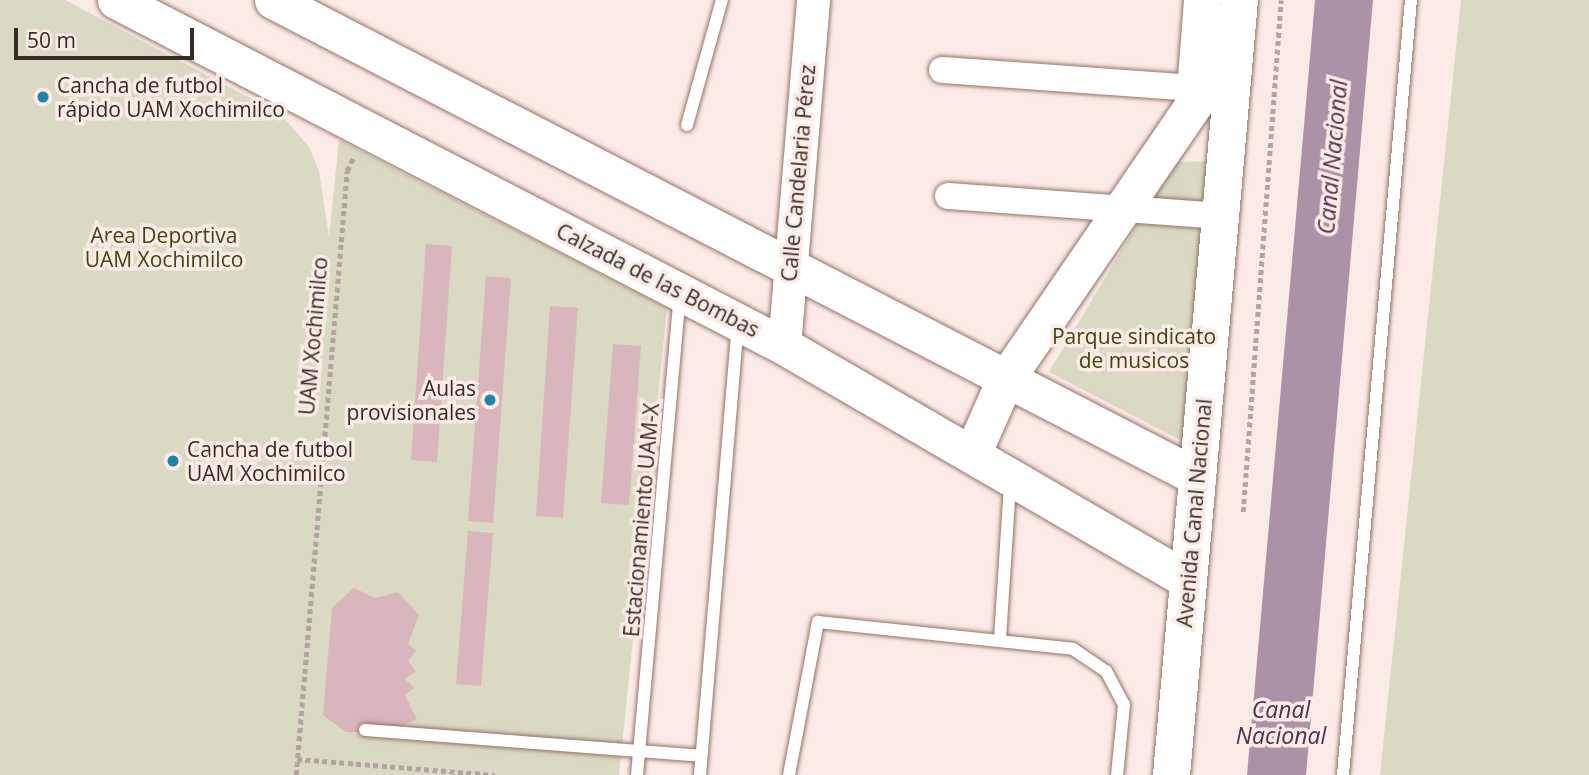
<!DOCTYPE html>
<html>
<head>
<meta charset="utf-8">
<style>
	body { margin:0 }
	#map { position:relative; width:1589px; height:775px; overflow:hidden; background:#fbebe6; font-family:"Open Sans",sans-serif }
	div>[style] { position:absolute }
	.green>* { inset:0; background:#dad9c3 }
	.water>* { inset:0; background:#ac92a7 }
	.building>* { inset:0; background:#d9b5bc }
	.path>* { height:4.5px; margin-top:-2.25px; transform-origin:0; background:repeating-linear-gradient(90deg,#b3a49f 0 5px,transparent 0 8.5px) }
	.roads { filter:drop-shadow(0 0 2px #957266) drop-shadow(0 0 2px #957266) }
	.service>* { height:12px; margin:-6px; padding:0 6px; transform-origin:6px; border-radius:6px; background:#fff }
	.minor>* { height:26px; margin:-13px; padding:0 13px; transform-origin:13px; border-radius:13px; background:#fff }
	.tertiary>* { height:33px; margin:-16.5px; padding:0 16.5px; transform-origin:16.5px; border-radius:16.5px; background:#fff }
	.secondary>* { height:37px; margin:-18.5px; padding:0 18.5px; transform-origin:18.5px; border-radius:18.5px; background:#fff }
	.dots>* { width:19px; height:19px; translate:-50% -50%; box-sizing:border-box; border:4px solid #fbebe6; border-radius:50% }
	span { translate:-50% -50%; white-space:nowrap; text-align:center; line-height:1.15; -webkit-text-stroke:7px #fbebe6; paint-order:stroke }
	.poi-label { font-size:21px; color:#392a26 }
	.left { translate:0 -50%; text-align:left }
	.right { translate:-100% -50%; text-align:right }
	.street-label { font-size:21px; color:#392a26 }
	.park-label { font-size:21px; color:#48440e }
	.water-label { font-size:23px; color:#532f4f; font-style:italic }
	.scale { position:absolute; left:14px; top:28px; width:180px; height:32px; box-sizing:border-box; border:4px solid #392a26; border-top:0; padding-left:9px; font-size:21px; line-height:24px; white-space:nowrap; color:#392a26; -webkit-text-stroke:5px #fbebe6; paint-order:stroke }
</style>
</head>
<body>
<div id="map">
	<div class="green">
		<i style="clip-path:polygon(0 0,65px 0,282px 115px,309px 147px,319px 171px,329px 237px,339px 140px,667px 308px,619px 775px,0 775px)"></i>
		<i style="clip-path:polygon(1461px 0,1589px 0,1589px 775px,1380px 775px)"></i>
		<i style="clip-path:polygon(1213px 161px,1188px 444px,1049px 372px,1174px 162px)"></i>
	</div>
	<div class="water">
		<i style="clip-path:polygon(1315px 0,1373px 0,1306px 775px,1247px 775px)"></i>
	</div>
	<div class="building">
		<i style="clip-path:polygon(426px 244px,452px 246px,437px 462px,411px 460px)"></i>
		<i style="clip-path:polygon(486px 276px,511px 278px,493px 523px,468px 521px)"></i>
		<i style="clip-path:polygon(550px 306px,578px 308px,563px 518px,536px 516px)"></i>
		<i style="clip-path:polygon(613px 344px,641px 346px,629px 505px,601px 503px)"></i>
		<i style="clip-path:polygon(468px 531px,493px 533px,481px 686px,456px 684px)"></i>
		<i style="clip-path:polygon(354px 588px,375px 598px,398px 592px,419px 615px,408px 644px,416px 651px,408px 661px,416px 671px,405px 679px,414px 688px,405px 695px,417px 719px,389px 732px,346px 732px,323px 715px,332px 608px)"></i>
	</div>
	<div class="path">
		<i style="left:1243px;top:512px;width:513px;rotate:-85.76deg"></i>
		<i style="left:297px;top:759px;width:198px;rotate:4.6deg"></i>
		<i style="left:296px;top:775px;width:606px;rotate:-85.17deg"></i>
		<i style="left:347px;top:171px;width:17px;rotate:-65deg"></i>
	</div>
	<div class="roads">
		<div class="service">
			<i style="left:687px;top:125px;width:130px;rotate:-74.4deg"></i>
			<i style="left:1000px;top:639px;width:155px;rotate:-86.3deg"></i>
			<i style="left:365px;top:730px;width:337px;rotate:4.4deg"></i>
			<i style="left:637px;top:775px;width:481px;rotate:-84.9deg"></i>
			<i style="left:700px;top:775px;width:452px;rotate:-85.2deg"></i>
			<i style="left:789px;top:775px;width:156px;rotate:-79.3deg"></i>
			<i style="left:818px;top:622px;width:256px;rotate:6deg"></i>
			<i style="left:1073px;top:649px;width:40px;rotate:34deg"></i>
			<i style="left:1106px;top:671px;width:38px;rotate:62deg"></i>
			<i style="left:1124px;top:705px;width:70px;rotate:95.7deg"></i>
			<i style="left:1343px;top:775px;width:778px;rotate:-84.99deg"></i>
		</div>
		<div class="minor">
			<i style="left:942px;top:70px;width:254px;rotate:4.1deg"></i>
			<i style="left:948px;top:196px;width:274px;rotate:4.2deg"></i>
		</div>
		<div class="tertiary">
			<i style="left:784px;top:346px;width:347px;rotate:-85.2deg"></i>
		</div>
		<div class="secondary">
			<i style="left:116px;top:0;width:752px;rotate:27.38deg"></i>
			<i style="left:784px;top:346px;width:467px;rotate:30.1deg"></i>
			<i style="left:273px;top:0;width:1040px;rotate:27.3deg"></i>
			<i style="left:972px;top:454px;width:81px;rotate:-66deg"></i>
			<i style="left:1005px;top:380px;width:335px;rotate:-55.6deg"></i>
			<i style="left:1194px;top:104px;width:104px;rotate:-85.6deg"></i>
			<i style="left:1171px;top:775px;width:778px;rotate:-84.99deg"></i>
		</div>
	</div>
	<div class="dots">
		<i style="left:43px;top:97px;background:#1e83ad"></i>
		<i style="left:490px;top:400px;background:#1e83ad"></i>
		<i style="left:173px;top:461px;background:#1e83ad"></i>
	</div>
	<div class="poi-label">
		<span class="left" style="left:57px;top:97px">Cancha de futbol<br>rápido UAM Xochimilco</span>
		<span class="right" style="left:476px;top:400px">Aulas<br>provisionales</span>
		<span class="left" style="left:187px;top:461px">Cancha de futbol<br>UAM Xochimilco</span>
	</div>
	<div class="street-label">
		<span style="left:798px;top:173px;rotate:-85deg">Calle Candelaria Pérez</span>
		<span style="left:658px;top:280px;rotate:27deg">Calzada de las Bombas</span>
		<span style="left:313px;top:336px;rotate:-85deg">UAM Xochimilco</span>
		<span style="left:1194px;top:513px;rotate:-85deg">Avenida Canal Nacional</span>
		<span style="left:641px;top:520px;rotate:-85deg">Estacionamiento UAM-X</span>
	</div>
	<div class="park-label">
		<span style="left:164px;top:247px">Area Deportiva<br>UAM Xochimilco</span>
		<span style="left:1134px;top:348px">Parque sindicato<br>de musicos</span>
	</div>
	<div class="water-label">
		<span style="left:1332px;top:157px;rotate:-85deg">Canal Nacional</span>
		<span style="left:1281px;top:722px">Canal<br>Nacional</span>
	</div>
	<div class="scale">50 m</div>
</div>
</body>
</html>
